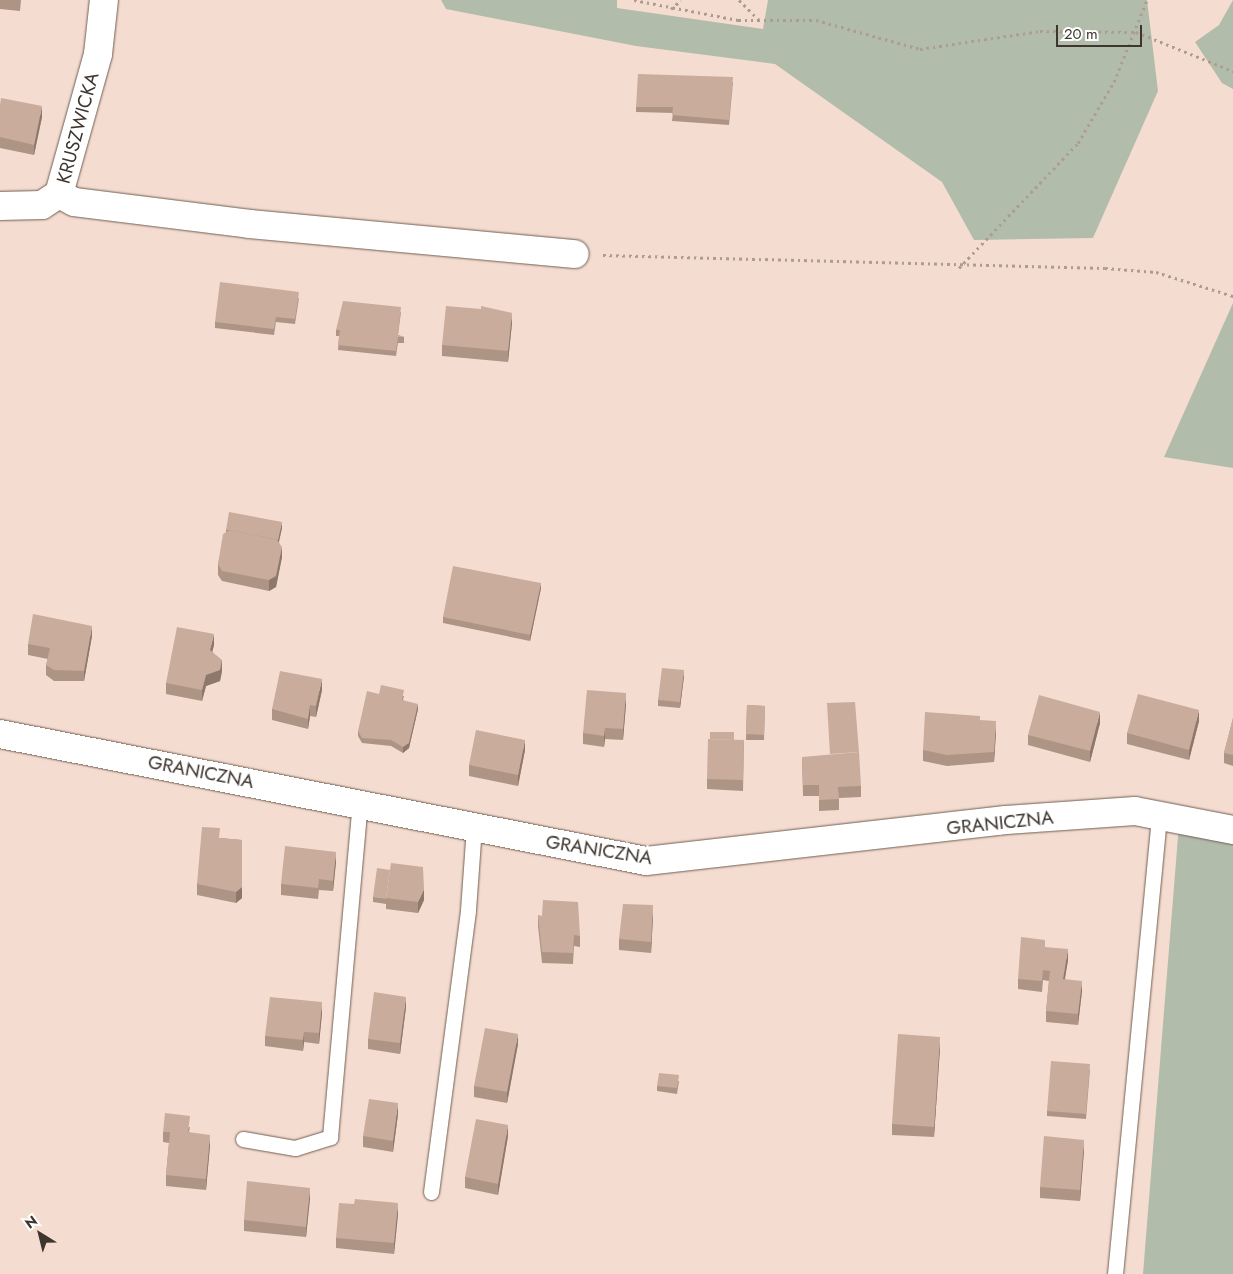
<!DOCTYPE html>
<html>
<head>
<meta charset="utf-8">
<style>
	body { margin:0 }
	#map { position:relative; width:1233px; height:1274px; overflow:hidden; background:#f4ddd0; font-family:Jost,sans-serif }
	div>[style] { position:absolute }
	.green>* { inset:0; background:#b2bcaa }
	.path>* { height:3px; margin-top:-1.5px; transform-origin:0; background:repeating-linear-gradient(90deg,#ad9c91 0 2.5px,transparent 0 6.5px) }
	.roads { filter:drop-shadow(0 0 1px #725e53) drop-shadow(0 0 1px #725e53) }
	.service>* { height:15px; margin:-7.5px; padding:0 7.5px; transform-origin:7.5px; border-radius:7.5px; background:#fff }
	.minor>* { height:28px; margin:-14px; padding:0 14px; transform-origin:14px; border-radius:14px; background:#fff }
	.wall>* { inset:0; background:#ad9485 }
	.shaded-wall>* { inset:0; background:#8d786c }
	.building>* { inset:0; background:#c9ac9b }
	span { translate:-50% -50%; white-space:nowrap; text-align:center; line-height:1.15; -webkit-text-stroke:4.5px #fff; paint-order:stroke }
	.street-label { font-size:19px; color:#3e352f }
	.north { position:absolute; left:15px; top:1209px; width:50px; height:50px; -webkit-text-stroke:4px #fff; paint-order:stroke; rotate:324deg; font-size:14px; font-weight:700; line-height:20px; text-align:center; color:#3e352f }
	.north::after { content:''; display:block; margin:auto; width:18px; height:22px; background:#3e352f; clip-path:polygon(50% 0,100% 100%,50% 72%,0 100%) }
	.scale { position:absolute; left:1056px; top:25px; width:86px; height:22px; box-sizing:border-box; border:2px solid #3e352f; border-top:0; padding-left:6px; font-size:15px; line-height:18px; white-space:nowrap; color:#3e352f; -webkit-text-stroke:4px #fff; paint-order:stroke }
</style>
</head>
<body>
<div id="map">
	<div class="green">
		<i style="clip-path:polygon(441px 0,617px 0,617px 8px,763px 29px,768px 0,1147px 0,1158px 91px,1093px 238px,974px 240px,942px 182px,775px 64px,636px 46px,446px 9px)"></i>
		<i style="clip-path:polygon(1233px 0,1233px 89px,1222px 83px,1195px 42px,1219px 25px)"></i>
		<i style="clip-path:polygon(1233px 303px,1233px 468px,1164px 457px)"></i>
		<i style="clip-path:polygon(1179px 824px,1233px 838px,1233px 1274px,1143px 1274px)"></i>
	</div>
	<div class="path">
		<i style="left:634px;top:0;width:106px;rotate:10.9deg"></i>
		<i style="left:738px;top:20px;width:78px"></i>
		<i style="left:816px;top:20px;width:108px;rotate:15.6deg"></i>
		<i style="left:920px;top:49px;width:121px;rotate:-8.5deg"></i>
		<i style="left:1040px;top:31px;width:96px;rotate:0.6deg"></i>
		<i style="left:1136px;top:32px;width:105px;rotate:21.9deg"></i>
		<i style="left:739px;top:0;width:28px;rotate:45deg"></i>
		<i style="left:671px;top:9px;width:13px;rotate:-42deg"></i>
		<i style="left:603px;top:255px;width:502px;rotate:1.48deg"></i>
		<i style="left:1105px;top:268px;width:51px;rotate:4.5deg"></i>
		<i style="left:1156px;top:272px;width:81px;rotate:17.3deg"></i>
		<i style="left:959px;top:268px;width:173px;rotate:-46.4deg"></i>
		<i style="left:1078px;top:143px;width:71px;rotate:-59.5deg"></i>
		<i style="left:1114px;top:82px;width:88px;rotate:-68.1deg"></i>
	</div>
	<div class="roads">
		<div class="service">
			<i style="left:243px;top:1139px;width:53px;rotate:9.8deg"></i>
			<i style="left:295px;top:1148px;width:37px;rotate:-17deg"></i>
			<i style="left:330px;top:1137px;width:334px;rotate:-84.9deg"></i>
			<i style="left:431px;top:1192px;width:284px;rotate:-82.5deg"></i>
			<i style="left:468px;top:910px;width:83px;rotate:-85.9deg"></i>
			<i style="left:1115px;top:1274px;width:462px;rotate:-84.5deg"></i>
		</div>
		<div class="minor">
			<i style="left:59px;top:194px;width:17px;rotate:28deg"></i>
			<i style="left:74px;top:202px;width:177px;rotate:7.1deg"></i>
			<i style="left:250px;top:224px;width:326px;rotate:5.3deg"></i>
			<i style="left:0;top:206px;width:42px;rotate:-1.4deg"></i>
			<i style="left:42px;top:205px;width:20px;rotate:-33deg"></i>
			<i style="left:59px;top:194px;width:145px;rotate:-74.4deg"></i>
			<i style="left:98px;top:54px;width:54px;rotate:-83.7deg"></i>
			<i style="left:0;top:734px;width:658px;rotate:11.12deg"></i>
			<i style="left:646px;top:861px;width:362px;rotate:-6.5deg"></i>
			<i style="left:1006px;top:820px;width:129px;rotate:-4deg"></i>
			<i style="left:1135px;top:811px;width:100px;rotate:11deg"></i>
		</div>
	</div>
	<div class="wall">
		<i style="clip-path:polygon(0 0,21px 0,20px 11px,0 9px)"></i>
		<i style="clip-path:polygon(733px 82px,729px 125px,672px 121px,673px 113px,636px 112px,636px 107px)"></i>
		<i style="clip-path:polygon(0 105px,42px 117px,34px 155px,0 148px)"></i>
		<i style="clip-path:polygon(299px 298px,295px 324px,276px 322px,274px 335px,215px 328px,215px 322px)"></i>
		<i style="clip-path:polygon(481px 309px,512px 323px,508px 362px,442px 356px,442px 345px)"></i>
		<i style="clip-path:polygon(401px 312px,398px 335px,404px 337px,404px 343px,398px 343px,396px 356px,338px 350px,339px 336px,336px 336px,336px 330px)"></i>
		<i style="clip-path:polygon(282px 528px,279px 542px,282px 557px,276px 587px,269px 591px,222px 581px,218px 575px,218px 564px,226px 533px,226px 530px)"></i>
		<i style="clip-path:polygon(541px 588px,530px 641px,443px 623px,443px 617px)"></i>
		<i style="clip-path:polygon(92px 636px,84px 681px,54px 681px,46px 675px,46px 665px,48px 659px,28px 655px,28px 644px)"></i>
		<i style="clip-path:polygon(214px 645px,212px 651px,222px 671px,220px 681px,206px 686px,202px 701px,166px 694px,166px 683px)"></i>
		<i style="clip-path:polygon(684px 676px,680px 708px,658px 706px,658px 700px)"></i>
		<i style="clip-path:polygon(322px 690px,316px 717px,310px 716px,308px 729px,272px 720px,272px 709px)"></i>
		<i style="clip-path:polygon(379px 694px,404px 696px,403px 700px,418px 709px,409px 748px,403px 753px,391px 746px,362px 743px,358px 736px,358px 731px)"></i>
		<i style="clip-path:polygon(626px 704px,623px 740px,605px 739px,604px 747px,583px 744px,583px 733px)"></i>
		<i style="clip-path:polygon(747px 705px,765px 706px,764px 740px,746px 740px)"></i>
		<i style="clip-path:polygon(1233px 718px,1233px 766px,1224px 763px,1224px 753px)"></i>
		<i style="clip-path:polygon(980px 720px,996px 732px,994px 762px,947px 766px,923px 761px,923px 750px)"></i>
		<i style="clip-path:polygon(1199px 721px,1189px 760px,1127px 744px,1127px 733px)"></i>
		<i style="clip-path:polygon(1100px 723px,1090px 762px,1028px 745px,1028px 735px)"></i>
		<i style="clip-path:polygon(734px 740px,744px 740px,743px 791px,707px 789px,707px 779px)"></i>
		<i style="clip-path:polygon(525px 750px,518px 786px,469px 776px,469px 765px)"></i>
		<i style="clip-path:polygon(802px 757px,861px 786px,861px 797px,839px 798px,839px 810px,819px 811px,819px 796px,803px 796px)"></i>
		<i style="clip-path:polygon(220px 838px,242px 840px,242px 898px,236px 903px,197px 895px,197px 884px)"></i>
		<i style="clip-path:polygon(336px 862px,333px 891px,319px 890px,318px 899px,281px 895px,281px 884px)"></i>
		<i style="clip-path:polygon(373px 897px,424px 900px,418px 913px,386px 909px,386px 904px,373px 902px)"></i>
		<i style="clip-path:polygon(538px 915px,580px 936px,580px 947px,574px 946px,573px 964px,542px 963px,538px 926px)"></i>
		<i style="clip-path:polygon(653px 916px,651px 953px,619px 950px,619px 939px)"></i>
		<i style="clip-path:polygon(1045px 947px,1068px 960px,1065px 979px,1082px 991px,1078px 1025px,1046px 1022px,1046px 1011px,1049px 981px,1043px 980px,1042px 992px,1018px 989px,1018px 979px)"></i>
		<i style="clip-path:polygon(406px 1007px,400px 1054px,368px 1049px,368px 1039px)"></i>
		<i style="clip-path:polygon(322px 1013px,319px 1044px,304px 1042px,303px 1051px,265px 1046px,265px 1036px)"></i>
		<i style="clip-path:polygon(518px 1044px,507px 1103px,474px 1097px,474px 1086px)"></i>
		<i style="clip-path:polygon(940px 1048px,934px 1137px,892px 1135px,892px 1124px)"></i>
		<i style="clip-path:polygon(1090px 1069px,1086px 1119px,1047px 1116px,1047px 1111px)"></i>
		<i style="clip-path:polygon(679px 1081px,677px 1094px,657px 1091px,657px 1086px)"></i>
		<i style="clip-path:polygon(398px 1114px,393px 1152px,363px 1147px,363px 1136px)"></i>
		<i style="clip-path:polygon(190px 1127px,189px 1132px,210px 1145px,206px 1190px,166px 1186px,166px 1175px,169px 1143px,163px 1142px,163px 1132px)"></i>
		<i style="clip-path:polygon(508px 1136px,498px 1195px,465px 1188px,465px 1177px)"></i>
		<i style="clip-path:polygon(1084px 1150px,1080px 1201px,1040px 1198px,1040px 1187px)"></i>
		<i style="clip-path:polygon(310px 1198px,306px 1237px,244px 1231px,244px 1220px)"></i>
		<i style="clip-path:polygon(354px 1204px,398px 1214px,394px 1254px,336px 1248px,336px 1238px)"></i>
	</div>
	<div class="shaded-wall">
		<i style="clip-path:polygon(42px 106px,42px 117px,34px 155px,34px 145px)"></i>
		<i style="clip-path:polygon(512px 313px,512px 323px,508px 362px,508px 351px)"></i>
		<i style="clip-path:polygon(282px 522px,282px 528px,278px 545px,278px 540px)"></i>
		<i style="clip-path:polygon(282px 547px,282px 557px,276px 587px,269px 591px,269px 580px)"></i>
		<i style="clip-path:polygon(541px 583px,541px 588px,530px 641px,530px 635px)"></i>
		<i style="clip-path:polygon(92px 626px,92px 636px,84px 681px,84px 671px)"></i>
		<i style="clip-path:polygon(214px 634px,214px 645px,210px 661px,210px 650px)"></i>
		<i style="clip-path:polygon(222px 660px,222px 671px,220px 681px,206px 686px,202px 701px,202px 690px,206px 675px)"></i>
		<i style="clip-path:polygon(684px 670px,684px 676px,680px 708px,680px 702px)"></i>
		<i style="clip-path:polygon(322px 679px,322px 690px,316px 717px,316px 706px)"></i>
		<i style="clip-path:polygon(626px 693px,626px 704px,623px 740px,623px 729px)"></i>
		<i style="clip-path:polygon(418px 704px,418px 709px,409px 748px,403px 753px,403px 747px)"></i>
		<i style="clip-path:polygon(310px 705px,310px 716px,308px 729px,308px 719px)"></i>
		<i style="clip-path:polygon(1199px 710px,1199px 721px,1189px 760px,1189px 750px)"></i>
		<i style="clip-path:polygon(1100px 712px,1100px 723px,1090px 762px,1090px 751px)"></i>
		<i style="clip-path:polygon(996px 721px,996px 732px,994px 762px,994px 752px)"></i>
		<i style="clip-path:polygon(605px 728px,605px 739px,604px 747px,604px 736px)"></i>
		<i style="clip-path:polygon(525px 740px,525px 750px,518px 786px,518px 775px)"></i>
		<i style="clip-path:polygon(336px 852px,336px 862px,333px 891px,333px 881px)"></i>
		<i style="clip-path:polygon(242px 887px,242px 898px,236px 903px,236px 892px)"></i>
		<i style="clip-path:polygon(424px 889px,424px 900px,418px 913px,418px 902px)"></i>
		<i style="clip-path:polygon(653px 905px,653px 916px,651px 953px,651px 942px)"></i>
		<i style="clip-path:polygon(1068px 949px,1068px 960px,1063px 989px,1063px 979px)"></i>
		<i style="clip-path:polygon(1082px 981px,1082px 991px,1078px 1025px,1078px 1014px)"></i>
		<i style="clip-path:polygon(406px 997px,406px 1007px,400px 1054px,400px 1043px)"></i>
		<i style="clip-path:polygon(322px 1002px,322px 1013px,319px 1044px,319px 1033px)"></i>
		<i style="clip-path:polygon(304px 1032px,304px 1042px,303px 1051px,303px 1040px)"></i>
		<i style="clip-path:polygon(518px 1034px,518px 1044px,507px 1103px,507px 1092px)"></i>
		<i style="clip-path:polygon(940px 1037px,940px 1048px,934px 1137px,934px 1127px)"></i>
		<i style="clip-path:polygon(398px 1103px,398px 1114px,393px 1152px,393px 1141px)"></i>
		<i style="clip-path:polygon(508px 1125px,508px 1136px,498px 1195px,498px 1184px)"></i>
		<i style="clip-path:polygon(210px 1135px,210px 1145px,206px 1190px,206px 1179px)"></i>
		<i style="clip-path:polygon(1084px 1140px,1084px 1150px,1080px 1201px,1080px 1190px)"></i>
		<i style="clip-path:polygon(310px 1188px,310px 1198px,306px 1237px,306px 1227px)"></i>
		<i style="clip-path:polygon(398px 1203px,398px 1214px,394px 1254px,394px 1243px)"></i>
	</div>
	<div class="building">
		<i style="clip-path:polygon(638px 74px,733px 77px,729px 120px,672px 115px,673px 107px,636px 107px)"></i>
		<i style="clip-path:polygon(1px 98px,42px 106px,34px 145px,0 137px,0 105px)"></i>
		<i style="clip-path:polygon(220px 282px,299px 292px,295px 319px,276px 317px,274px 329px,215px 322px)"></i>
		<i style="clip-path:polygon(343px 301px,401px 307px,398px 335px,404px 337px,398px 337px,396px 351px,338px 345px,340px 330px,336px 330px)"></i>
		<i style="clip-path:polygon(446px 306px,481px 309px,481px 306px,512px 313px,508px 351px,442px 345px)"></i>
		<i style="clip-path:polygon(229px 512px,282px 522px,278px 540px,230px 530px,226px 530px)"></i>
		<i style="clip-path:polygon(230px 530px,277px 540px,282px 547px,276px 576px,269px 580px,222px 571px,218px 564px,223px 534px)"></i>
		<i style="clip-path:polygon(453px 566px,541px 583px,530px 635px,443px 617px)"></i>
		<i style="clip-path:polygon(33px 614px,92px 626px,84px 671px,54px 670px,46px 665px,50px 648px,28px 644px)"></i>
		<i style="clip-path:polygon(177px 627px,214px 634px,210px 650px,222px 660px,220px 670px,206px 675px,202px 690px,166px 683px)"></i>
		<i style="clip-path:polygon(662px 668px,684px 670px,680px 702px,658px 700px)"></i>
		<i style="clip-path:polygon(280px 671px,322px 679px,316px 706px,310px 705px,308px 719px,272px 709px)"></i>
		<i style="clip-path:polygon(381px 685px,404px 690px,402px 700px,418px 704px,409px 743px,403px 747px,391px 740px,362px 738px,358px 731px,367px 691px,379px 694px)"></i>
		<i style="clip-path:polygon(587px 690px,626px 693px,623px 729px,605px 728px,604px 736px,583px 733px)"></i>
		<i style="clip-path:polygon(1138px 694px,1199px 710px,1189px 750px,1127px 733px)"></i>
		<i style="clip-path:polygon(1039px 695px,1100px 712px,1090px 751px,1028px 735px)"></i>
		<i style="clip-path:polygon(855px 702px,859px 752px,830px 754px,827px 703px)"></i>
		<i style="clip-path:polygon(747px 705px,765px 706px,764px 735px,746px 734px)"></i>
		<i style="clip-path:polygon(925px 712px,980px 716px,980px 720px,996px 721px,994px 752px,947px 755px,923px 750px)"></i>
		<i style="clip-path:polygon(1233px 718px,1233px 755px,1224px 753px)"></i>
		<i style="clip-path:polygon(476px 730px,525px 740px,518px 775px,469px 765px)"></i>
		<i style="clip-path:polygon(710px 732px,734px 732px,734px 740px,710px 739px)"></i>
		<i style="clip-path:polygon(708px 739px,744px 740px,743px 780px,707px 779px)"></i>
		<i style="clip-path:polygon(859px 752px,861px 786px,838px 787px,839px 799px,819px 800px,819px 785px,803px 785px,802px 757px)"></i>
		<i style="clip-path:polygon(202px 827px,220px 828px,219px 838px,242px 840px,242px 887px,236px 892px,197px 884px)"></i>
		<i style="clip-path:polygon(285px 846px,336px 852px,333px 881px,319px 879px,318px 888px,281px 884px)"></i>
		<i style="clip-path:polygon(391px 863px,423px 867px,424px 889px,418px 902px,386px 898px)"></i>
		<i style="clip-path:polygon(377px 868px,390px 870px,386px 898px,387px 899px,373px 897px)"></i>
		<i style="clip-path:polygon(543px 900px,578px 902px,580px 936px,574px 935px,573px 953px,542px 952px,538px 915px,542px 916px)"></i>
		<i style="clip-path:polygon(623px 904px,653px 905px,651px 942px,619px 939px)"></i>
		<i style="clip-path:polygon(1021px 937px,1045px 940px,1045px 947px,1068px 949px,1063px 979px,1082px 981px,1078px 1014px,1046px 1011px,1050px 971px,1043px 970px,1042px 981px,1018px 979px)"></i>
		<i style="clip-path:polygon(374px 992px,406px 997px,400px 1043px,368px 1039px)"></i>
		<i style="clip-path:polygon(270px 997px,322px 1002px,319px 1033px,304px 1032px,303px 1040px,265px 1036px)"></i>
		<i style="clip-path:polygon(485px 1028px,518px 1034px,507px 1092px,474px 1086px)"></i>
		<i style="clip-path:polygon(898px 1034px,940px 1037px,934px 1127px,892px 1124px)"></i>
		<i style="clip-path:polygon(1051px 1061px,1090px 1064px,1086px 1114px,1047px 1111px)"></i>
		<i style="clip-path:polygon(659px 1073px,679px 1075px,677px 1088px,657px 1086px)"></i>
		<i style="clip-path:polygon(369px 1099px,398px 1103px,393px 1141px,363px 1136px)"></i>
		<i style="clip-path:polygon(165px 1113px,190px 1116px,188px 1132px,210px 1135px,206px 1179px,166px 1175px,170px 1132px,163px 1132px)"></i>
		<i style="clip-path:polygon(476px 1119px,508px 1125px,498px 1184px,465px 1177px)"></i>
		<i style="clip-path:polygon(1044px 1136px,1084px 1140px,1080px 1190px,1040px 1187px)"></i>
		<i style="clip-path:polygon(247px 1181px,310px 1188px,306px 1227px,244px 1220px)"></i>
		<i style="clip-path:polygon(355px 1199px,398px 1203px,394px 1243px,336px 1238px,339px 1203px,354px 1204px)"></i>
	</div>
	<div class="street-label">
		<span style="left:78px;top:128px;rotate:-75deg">KRUSZWICKA</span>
		<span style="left:201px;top:772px;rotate:11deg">GRANICZNA</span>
		<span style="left:1000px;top:823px;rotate:-6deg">GRANICZNA</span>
		<span style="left:599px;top:850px;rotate:9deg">GRANICZNA</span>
	</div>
	<div class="north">N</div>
	<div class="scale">20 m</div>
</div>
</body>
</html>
